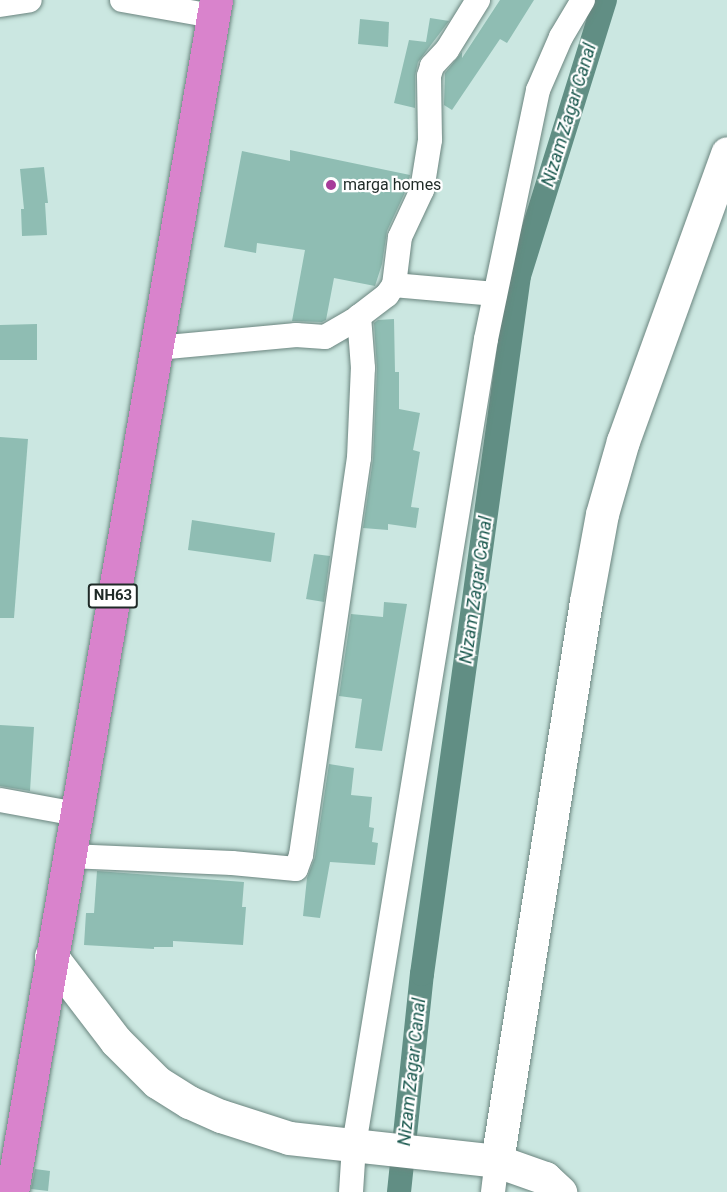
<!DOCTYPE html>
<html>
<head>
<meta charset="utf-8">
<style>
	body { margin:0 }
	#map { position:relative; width:727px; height:1192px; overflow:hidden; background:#cbe7e1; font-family:Roboto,sans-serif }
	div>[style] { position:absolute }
	.canal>* { height:24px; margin:-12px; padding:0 12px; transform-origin:12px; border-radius:12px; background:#618e84 }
	.building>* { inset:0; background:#8fbdb3 }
	.roads { filter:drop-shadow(0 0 2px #6b857f) drop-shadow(0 0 2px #6b857f) }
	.street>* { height:24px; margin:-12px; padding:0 12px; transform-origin:12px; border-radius:12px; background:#fff }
	.secondary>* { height:33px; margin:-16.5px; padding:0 16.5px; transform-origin:16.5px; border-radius:16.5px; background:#fff }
	.highway>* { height:33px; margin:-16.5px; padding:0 16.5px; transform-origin:16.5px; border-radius:16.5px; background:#d983cc }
	.dots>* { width:16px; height:16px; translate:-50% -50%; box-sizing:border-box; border:3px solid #fff; border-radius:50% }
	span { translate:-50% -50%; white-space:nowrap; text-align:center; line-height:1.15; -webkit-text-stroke:4.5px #fff; paint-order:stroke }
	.shield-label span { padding:2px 4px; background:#fff; border:2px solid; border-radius:4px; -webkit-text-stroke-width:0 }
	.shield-label { font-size:15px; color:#1f2a27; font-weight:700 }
	.poi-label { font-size:16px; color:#1f2a27 }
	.left { translate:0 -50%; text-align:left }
	.water-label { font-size:18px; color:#1a584e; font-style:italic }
</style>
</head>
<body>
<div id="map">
	<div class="canal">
		<i style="left:399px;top:1192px;width:219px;rotate:-84deg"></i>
		<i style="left:422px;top:974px;width:705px;rotate:-82.09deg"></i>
		<i style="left:519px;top:276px;width:289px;rotate:-72.7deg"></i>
	</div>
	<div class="building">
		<i style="clip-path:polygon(500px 0,534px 0,507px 43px,500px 39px,452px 110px,444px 105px,445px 73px,462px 52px,462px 58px)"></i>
		<i style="clip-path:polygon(430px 18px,449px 21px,418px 62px,415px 76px,415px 108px,394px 103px,409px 40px,426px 42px)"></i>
		<i style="clip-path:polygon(360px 19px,389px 22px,388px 47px,358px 44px)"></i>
		<i style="clip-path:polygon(290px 150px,410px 175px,408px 186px,387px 231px,382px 264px,375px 286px,334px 278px,326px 320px,322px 322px,292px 321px,305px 250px,257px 243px,256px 253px,224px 247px,242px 151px,290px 161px)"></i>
		<i style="clip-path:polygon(44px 167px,48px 203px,45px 203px,47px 235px,22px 236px,21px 209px,24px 209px,20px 169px)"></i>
		<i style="clip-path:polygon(394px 319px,395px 372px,399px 372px,399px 409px,420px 413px,413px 450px,420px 452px,411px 507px,419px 508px,416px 528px,388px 524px,388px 530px,363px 528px,373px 459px,377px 369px,374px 323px,378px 320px)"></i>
		<i style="clip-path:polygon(37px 324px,37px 360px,0 360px,0 325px)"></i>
		<i style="clip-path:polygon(0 437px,28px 439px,14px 618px,0 618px)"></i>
		<i style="clip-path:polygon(192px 520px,275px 533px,271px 562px,188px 550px)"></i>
		<i style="clip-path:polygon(314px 554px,330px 556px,324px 602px,306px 599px)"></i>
		<i style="clip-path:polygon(384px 602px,407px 604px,382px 751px,355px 748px,362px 699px,339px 696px,351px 614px,383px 617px)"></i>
		<i style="clip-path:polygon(0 725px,34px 727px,30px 791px,0 786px)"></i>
		<i style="clip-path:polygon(329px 764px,354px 768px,351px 795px,372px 797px,369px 827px,374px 828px,372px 842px,378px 843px,375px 865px,330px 862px,320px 918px,303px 916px,307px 878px,315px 857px)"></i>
		<i style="clip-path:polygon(97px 871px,244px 882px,242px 907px,246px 907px,243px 945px,173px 941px,173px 947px,154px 947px,154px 949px,84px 945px,86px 913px,94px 913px)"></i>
		<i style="clip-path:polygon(35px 1169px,50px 1171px,48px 1191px,31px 1189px)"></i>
	</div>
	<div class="roads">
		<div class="street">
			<i style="left:122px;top:0;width:92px;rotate:10deg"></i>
			<i style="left:0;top:5px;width:30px;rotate:-9deg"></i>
			<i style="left:394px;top:285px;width:101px;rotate:5.1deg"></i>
			<i style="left:157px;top:348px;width:140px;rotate:-5.3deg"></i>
			<i style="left:296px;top:335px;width:29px;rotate:4deg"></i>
			<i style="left:325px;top:337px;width:32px;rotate:-30deg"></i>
			<i style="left:353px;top:321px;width:43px;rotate:-37.4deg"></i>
			<i style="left:387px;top:295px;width:12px;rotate:-55deg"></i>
			<i style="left:394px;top:285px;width:48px;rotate:-82.9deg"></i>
			<i style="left:400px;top:237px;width:52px;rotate:-64.9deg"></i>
			<i style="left:422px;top:190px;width:51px;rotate:-80.9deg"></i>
			<i style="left:430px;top:140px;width:64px;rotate:-90.9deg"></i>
			<i style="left:429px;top:76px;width:10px;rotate:-73deg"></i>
			<i style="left:432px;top:66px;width:22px;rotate:-47deg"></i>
			<i style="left:447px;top:50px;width:59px;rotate:-58.2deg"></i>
			<i style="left:0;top:800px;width:77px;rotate:10.4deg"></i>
			<i style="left:69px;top:856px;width:163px;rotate:2.5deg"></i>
			<i style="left:232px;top:863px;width:64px;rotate:5.4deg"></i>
			<i style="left:296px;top:869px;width:15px;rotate:-70deg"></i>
			<i style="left:301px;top:855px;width:401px;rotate:-81.7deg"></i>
			<i style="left:359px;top:458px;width:90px;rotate:-87.5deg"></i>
			<i style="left:363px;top:368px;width:52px;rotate:-94.4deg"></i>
			<i style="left:351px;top:1192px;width:47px;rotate:-86.3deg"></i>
			<i style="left:354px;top:1145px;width:817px;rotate:-80.7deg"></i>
			<i style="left:486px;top:339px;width:254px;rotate:-78.2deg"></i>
			<i style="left:538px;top:90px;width:58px;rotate:-66.5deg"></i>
			<i style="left:561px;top:37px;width:43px;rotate:-59.3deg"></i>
			<i style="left:493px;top:1192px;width:31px;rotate:-83deg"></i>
		</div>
		<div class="secondary">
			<i style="left:51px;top:956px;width:107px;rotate:52.6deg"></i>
			<i style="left:116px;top:1041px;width:58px;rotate:45deg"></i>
			<i style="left:157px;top:1082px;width:38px;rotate:32deg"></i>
			<i style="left:189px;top:1102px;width:35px;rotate:24deg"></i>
			<i style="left:221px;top:1116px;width:71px;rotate:17.9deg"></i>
			<i style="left:289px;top:1138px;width:209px;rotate:6.3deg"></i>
			<i style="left:497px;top:1161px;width:51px;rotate:19.5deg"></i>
			<i style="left:545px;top:1178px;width:21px;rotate:43deg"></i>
			<i style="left:497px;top:1161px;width:567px;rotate:-80.97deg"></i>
			<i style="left:586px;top:601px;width:88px;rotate:-79.6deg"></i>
			<i style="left:602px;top:514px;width:76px;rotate:-74deg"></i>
			<i style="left:623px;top:441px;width:306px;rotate:-70.1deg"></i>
		</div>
		<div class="highway">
			<i style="left:12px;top:1192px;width:1209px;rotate:-80.29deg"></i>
		</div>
	</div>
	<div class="dots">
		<i style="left:331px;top:185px;background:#a73b9a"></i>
	</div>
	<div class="shield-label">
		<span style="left:113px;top:596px">NH63</span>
	</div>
	<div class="poi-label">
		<span class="left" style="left:343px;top:185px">marga homes</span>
	</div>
	<div class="water-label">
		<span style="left:569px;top:115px;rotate:-73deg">Nizam Zagar Canal</span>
		<span style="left:476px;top:590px;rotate:-82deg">Nizam Zagar Canal</span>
		<span style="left:412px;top:1072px;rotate:-84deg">Nizam Zagar Canal</span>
	</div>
</div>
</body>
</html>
